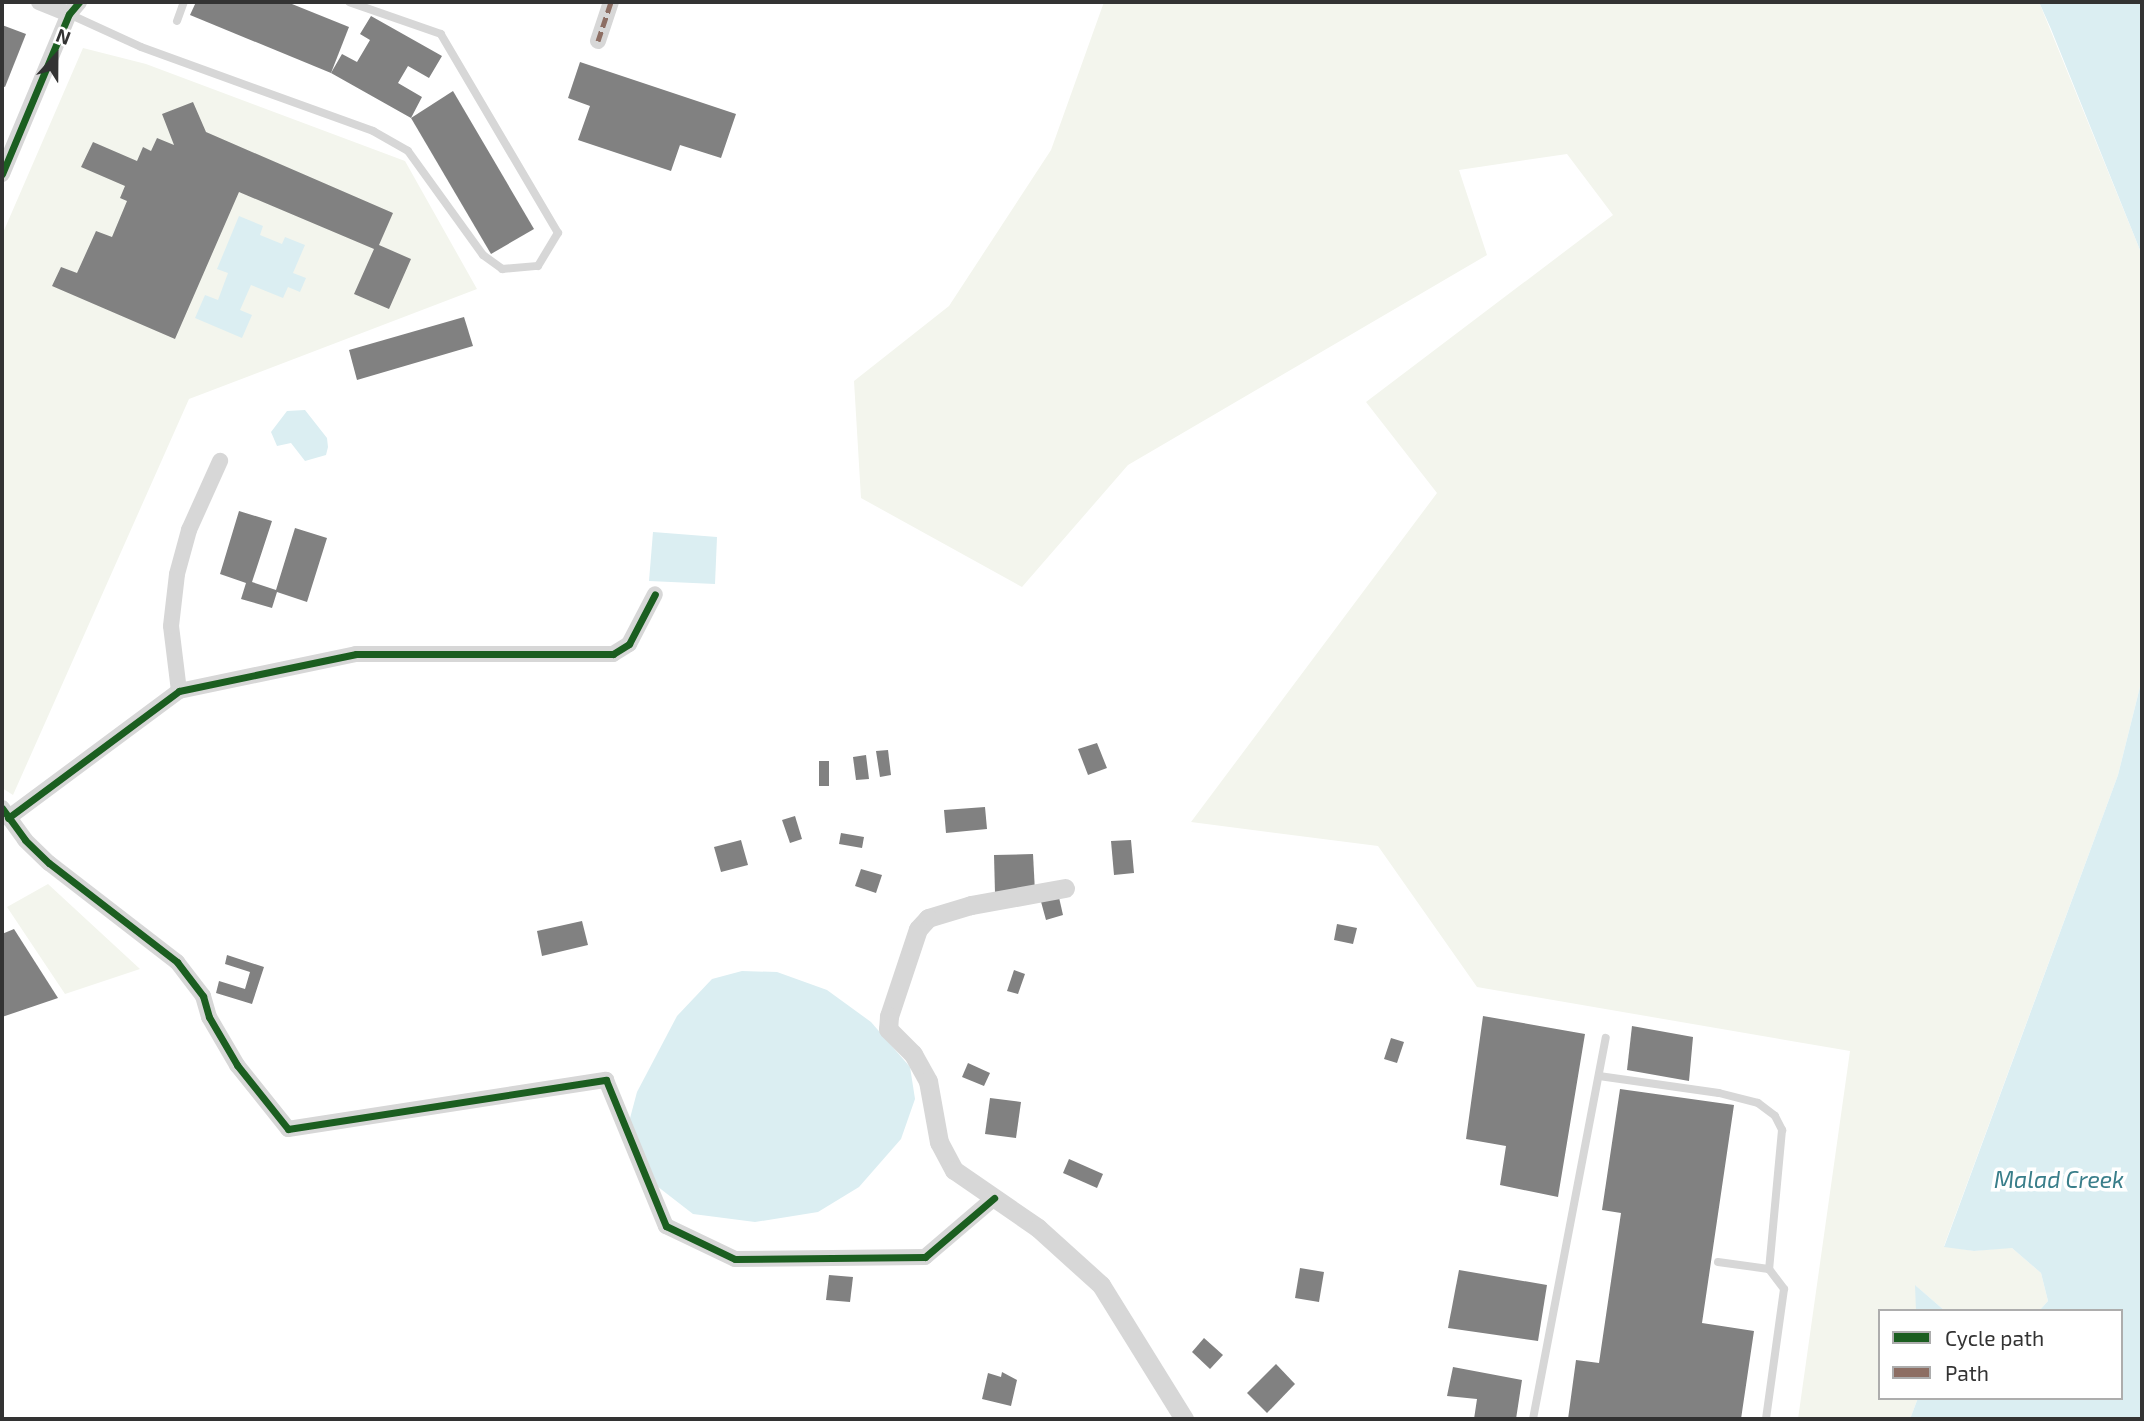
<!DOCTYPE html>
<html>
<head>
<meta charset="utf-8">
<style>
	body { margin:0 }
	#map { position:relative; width:2144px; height:1421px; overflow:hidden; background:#fff; font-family:"Exo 2",sans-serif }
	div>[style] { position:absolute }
	.green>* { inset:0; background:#f3f5ed }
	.water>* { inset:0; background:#dbeef2 }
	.building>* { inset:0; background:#818181 }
	.service>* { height:8px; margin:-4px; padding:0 4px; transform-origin:4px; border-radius:4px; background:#d7d7d7 }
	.minor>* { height:16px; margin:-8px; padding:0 8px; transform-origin:8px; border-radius:8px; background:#d7d7d7 }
	.tertiary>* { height:19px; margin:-9.5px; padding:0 9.5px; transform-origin:9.5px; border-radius:9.5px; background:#d7d7d7 }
	.quiet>* { height:5px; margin-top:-2.5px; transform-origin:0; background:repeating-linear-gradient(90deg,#8d6e63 0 10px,transparent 0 15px) }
	.cycleway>* { height:7px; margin:-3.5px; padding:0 3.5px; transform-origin:3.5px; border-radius:3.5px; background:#1b5e20 }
	span { translate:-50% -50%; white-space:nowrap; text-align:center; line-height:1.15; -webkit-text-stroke:7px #fff; paint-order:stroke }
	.water-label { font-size:23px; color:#397e8a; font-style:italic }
	.frame { position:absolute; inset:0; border:4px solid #333; pointer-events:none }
	.legend { position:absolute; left:1878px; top:1309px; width:245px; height:91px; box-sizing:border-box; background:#fff; border:2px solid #adadad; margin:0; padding:9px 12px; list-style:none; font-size:21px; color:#333 }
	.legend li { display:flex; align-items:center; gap:14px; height:35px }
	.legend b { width:35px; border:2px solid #adadad }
	.north { position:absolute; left:21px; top:21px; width:70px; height:70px; -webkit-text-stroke:5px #fff; paint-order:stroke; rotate:21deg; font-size:19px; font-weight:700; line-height:28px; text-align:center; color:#333 }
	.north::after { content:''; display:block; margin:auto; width:24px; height:32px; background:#333; clip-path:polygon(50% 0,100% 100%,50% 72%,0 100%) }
</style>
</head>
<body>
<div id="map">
	<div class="green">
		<i style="clip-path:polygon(1104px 2px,2039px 2px,2142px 255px,2142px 679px,2118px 775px,1944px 1246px,1974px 1251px,2011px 1247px,2041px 1273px,2048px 1301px,2039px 1311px,1945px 1311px,1916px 1286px,1916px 1311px,1880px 1311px,1880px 1398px,1918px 1398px,1910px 1419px,1798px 1419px,1850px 1051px,1477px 987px,1378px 846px,1191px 822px,1437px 493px,1366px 402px,1613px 215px,1567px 154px,1459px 170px,1487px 255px,1128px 465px,1022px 587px,861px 498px,854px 381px,949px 306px,1051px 150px)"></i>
		<i style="clip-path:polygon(83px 48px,146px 64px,405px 161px,477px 289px,189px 399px,13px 795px,2px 788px,2px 235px)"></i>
		<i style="clip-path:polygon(48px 884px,140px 969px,65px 994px,7px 907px)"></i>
	</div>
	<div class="water">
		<i style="clip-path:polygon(2039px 2px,2142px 2px,2142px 255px,2051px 29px)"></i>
		<i style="clip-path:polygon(239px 216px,263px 226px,260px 235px,282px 244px,285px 237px,305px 245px,293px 273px,306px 278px,300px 292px,288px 287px,283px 298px,251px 285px,240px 310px,252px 315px,242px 338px,195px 318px,205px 295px,218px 300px,228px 273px,217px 269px)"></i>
		<i style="clip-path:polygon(305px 410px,327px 438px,328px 447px,326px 455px,305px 461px,291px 443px,277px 446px,271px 432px,287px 411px)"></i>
		<i style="clip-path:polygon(653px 532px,717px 537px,715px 584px,649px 581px)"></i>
		<i style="clip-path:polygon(2142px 679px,2142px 1419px,1910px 1419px,1918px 1398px,2121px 1398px,2121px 1311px,2039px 1311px,2048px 1301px,2041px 1273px,2012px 1248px,1974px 1251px,1944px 1247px,2118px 775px)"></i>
		<i style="clip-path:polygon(742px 971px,777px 972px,827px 990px,871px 1022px,910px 1067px,915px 1099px,901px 1139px,859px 1187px,818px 1212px,755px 1222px,693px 1214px,653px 1183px,629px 1122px,637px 1092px,677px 1016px,712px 979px)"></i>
		<i style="clip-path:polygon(1915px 1285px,1945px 1311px,1916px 1311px)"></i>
	</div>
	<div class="building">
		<i style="clip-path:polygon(196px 2px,287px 2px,349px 27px,331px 73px,190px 15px)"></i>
		<i style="clip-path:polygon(371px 16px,442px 56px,429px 78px,408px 66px,398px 83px,422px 97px,411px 118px,331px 73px,342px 54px,357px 62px,370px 40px,360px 34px)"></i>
		<i style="clip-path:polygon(2px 25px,26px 34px,5px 87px,2px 86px)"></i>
		<i style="clip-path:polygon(580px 62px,736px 114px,721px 158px,680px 145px,671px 171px,578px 140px,590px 106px,568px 98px)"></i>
		<i style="clip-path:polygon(453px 91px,534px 229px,491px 254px,411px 118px)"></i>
		<i style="clip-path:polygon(193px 102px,206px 132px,393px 213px,379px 245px,411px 259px,389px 309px,354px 294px,374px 249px,239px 192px,175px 339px,52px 286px,61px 267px,77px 273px,96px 231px,112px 237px,127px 201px,120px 198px,125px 186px,81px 167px,93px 142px,137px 161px,143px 147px,151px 151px,157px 138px,174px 145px,162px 114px)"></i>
		<i style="clip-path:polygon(464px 317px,473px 346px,357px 380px,349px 350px)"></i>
		<i style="clip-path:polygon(239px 511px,272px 521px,252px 582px,276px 590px,295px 528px,327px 538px,307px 602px,277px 592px,272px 608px,241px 599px,246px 583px,220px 574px)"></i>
		<i style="clip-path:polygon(1097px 743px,1107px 768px,1088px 775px,1078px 749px)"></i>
		<i style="clip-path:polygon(888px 750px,891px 775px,880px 777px,876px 751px)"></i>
		<i style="clip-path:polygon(866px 755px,869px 779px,856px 780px,853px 757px)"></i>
		<i style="clip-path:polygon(819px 761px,829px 761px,829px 786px,819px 786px)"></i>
		<i style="clip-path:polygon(985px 807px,987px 829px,946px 833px,944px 810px)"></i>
		<i style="clip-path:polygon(795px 816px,802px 839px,790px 843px,782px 820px)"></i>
		<i style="clip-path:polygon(841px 833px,864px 837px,862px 848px,839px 844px)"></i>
		<i style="clip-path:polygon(741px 840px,748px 865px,721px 872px,714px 847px)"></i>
		<i style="clip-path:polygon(1131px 840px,1134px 873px,1114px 875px,1111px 841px)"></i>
		<i style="clip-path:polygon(1033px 854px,1035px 892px,995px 893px,994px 855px)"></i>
		<i style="clip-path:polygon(861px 869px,882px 875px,876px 893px,855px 886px)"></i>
		<i style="clip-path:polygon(1058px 893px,1063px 915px,1046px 920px,1040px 898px)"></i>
		<i style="clip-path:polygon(582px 921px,588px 945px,542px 956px,537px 931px)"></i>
		<i style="clip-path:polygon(1337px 924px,1357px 928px,1353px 944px,1334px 940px)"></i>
		<i style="clip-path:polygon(14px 929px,58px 998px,2px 1017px,2px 934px)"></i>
		<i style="clip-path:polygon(227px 955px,264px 967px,252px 1004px,216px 993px,219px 981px,245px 989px,250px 972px,225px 964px)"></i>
		<i style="clip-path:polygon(1014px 970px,1025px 974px,1018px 994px,1007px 991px)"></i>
		<i style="clip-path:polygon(1483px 1016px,1585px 1034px,1558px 1197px,1500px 1185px,1506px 1146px,1466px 1139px)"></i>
		<i style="clip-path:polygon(1632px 1026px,1693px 1037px,1689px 1081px,1627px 1070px)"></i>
		<i style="clip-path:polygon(1391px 1038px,1404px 1042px,1397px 1063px,1384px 1059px)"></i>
		<i style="clip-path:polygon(968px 1063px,990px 1073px,984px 1086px,962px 1077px)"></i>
		<i style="clip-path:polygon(1620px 1089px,1734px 1105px,1702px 1323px,1754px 1331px,1741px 1419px,1568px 1419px,1576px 1360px,1599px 1363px,1621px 1213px,1602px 1210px)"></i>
		<i style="clip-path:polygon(990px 1098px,1021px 1102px,1016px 1138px,985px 1134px)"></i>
		<i style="clip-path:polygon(1069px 1159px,1103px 1174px,1097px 1188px,1063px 1173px)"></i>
		<i style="clip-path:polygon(1300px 1268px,1324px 1272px,1319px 1302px,1295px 1298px)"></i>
		<i style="clip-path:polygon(1459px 1270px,1547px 1285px,1538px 1341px,1448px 1328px)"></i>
		<i style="clip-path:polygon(829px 1275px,853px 1277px,850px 1302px,826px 1300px)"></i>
		<i style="clip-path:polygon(1204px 1338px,1223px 1355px,1210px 1369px,1192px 1352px)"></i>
		<i style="clip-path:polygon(1276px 1364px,1295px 1384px,1267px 1413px,1247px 1393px)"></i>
		<i style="clip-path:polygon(1453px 1367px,1522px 1380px,1516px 1419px,1474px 1419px,1477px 1399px,1447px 1396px)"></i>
		<i style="clip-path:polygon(1002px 1372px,1017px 1380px,1011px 1406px,982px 1399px,988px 1373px,1001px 1377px)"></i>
	</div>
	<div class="service">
		<i style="left:69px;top:14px;width:79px;rotate:24.6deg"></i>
		<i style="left:141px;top:47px;width:247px;rotate:19.9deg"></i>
		<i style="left:373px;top:131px;width:40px;rotate:29.7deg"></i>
		<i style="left:408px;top:151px;width:128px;rotate:54.2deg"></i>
		<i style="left:483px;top:255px;width:24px;rotate:36deg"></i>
		<i style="left:502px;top:269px;width:36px;rotate:-5deg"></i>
		<i style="left:538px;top:266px;width:39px;rotate:-59deg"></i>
		<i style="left:558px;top:233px;width:231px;rotate:-120.5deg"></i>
		<i style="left:441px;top:34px;width:97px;rotate:-160.8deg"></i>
		<i style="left:177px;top:21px;width:20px;rotate:-70deg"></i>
		<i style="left:1599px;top:1076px;width:121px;rotate:8.1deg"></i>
		<i style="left:1719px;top:1093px;width:40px;rotate:14.4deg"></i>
		<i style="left:1758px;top:1103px;width:21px;rotate:37deg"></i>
		<i style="left:1775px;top:1116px;width:16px;rotate:63deg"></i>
		<i style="left:1782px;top:1130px;width:140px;rotate:95.3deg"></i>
		<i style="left:1718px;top:1262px;width:51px;rotate:7.8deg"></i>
		<i style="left:1769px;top:1269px;width:25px;rotate:53deg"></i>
		<i style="left:1784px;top:1289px;width:131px;rotate:97.9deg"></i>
		<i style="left:1533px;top:1419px;width:388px;rotate:-79.2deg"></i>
	</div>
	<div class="minor">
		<i style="left:39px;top:2px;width:32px;rotate:22deg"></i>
		<i style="left:598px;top:41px;width:41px;rotate:-71.6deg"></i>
		<i style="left:2px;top:174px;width:173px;rotate:-67.3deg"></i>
		<i style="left:69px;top:14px;width:16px;rotate:-50deg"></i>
		<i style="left:179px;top:691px;width:65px;rotate:-97deg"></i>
		<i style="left:171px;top:626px;width:52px;rotate:-83.4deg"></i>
		<i style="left:177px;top:574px;width:46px;rotate:-74.7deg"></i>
		<i style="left:189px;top:530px;width:76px;rotate:-65.8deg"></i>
		<i style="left:2px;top:808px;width:39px;rotate:54deg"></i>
		<i style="left:25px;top:840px;width:33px;rotate:44deg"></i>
		<i style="left:49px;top:863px;width:162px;rotate:37.7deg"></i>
		<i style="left:177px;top:962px;width:43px;rotate:52.6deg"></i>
		<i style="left:203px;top:996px;width:22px;rotate:74deg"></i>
		<i style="left:209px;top:1017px;width:56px;rotate:59.7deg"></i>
		<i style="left:237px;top:1065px;width:82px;rotate:51.4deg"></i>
		<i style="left:288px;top:1129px;width:322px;rotate:-8.8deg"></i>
		<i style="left:606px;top:1080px;width:158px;rotate:67.7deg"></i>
		<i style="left:666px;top:1226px;width:76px;rotate:25.6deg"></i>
		<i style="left:735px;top:1259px;width:190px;rotate:-0.6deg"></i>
		<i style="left:925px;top:1257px;width:91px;rotate:-40.5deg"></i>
		<i style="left:8px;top:818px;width:213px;rotate:-36.6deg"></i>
		<i style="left:179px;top:691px;width:181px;rotate:-11.8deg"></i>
		<i style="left:356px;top:654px;width:257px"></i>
		<i style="left:613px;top:654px;width:19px;rotate:-32deg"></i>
		<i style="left:629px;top:644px;width:56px;rotate:-62.5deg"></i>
	</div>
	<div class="tertiary">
		<i style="left:1065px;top:888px;width:96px;rotate:169.7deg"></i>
		<i style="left:971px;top:905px;width:45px;rotate:163.2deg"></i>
		<i style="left:928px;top:918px;width:15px;rotate:132deg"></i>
		<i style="left:918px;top:929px;width:92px;rotate:108.4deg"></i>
		<i style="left:889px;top:1016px;width:13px;rotate:94deg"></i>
		<i style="left:888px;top:1029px;width:35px;rotate:45deg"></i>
		<i style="left:913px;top:1054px;width:31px;rotate:61deg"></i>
		<i style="left:928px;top:1081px;width:62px;rotate:79.8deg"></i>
		<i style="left:939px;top:1142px;width:32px;rotate:62deg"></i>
		<i style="left:954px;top:1170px;width:102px;rotate:34.6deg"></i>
		<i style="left:1038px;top:1228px;width:85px;rotate:42.1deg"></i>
		<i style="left:1101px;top:1285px;width:158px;rotate:58.2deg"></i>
	</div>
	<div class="quiet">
		<i style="left:598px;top:41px;width:41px;rotate:-71.6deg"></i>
	</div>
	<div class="cycleway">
		<i style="left:2px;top:174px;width:173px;rotate:-67.3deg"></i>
		<i style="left:69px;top:14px;width:16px;rotate:-50deg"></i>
		<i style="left:2px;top:808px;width:39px;rotate:54deg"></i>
		<i style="left:25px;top:840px;width:33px;rotate:44deg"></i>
		<i style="left:49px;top:863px;width:162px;rotate:37.7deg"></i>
		<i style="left:177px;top:962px;width:43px;rotate:52.6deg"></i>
		<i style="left:203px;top:996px;width:22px;rotate:74deg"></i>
		<i style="left:209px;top:1017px;width:56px;rotate:59.7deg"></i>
		<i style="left:237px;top:1065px;width:82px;rotate:51.4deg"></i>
		<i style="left:288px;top:1129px;width:322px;rotate:-8.8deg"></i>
		<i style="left:606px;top:1080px;width:158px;rotate:67.7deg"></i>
		<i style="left:666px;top:1226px;width:76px;rotate:25.6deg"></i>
		<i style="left:735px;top:1259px;width:190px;rotate:-0.6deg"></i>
		<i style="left:925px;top:1257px;width:91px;rotate:-40.5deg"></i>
		<i style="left:8px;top:818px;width:213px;rotate:-36.6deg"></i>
		<i style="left:179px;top:691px;width:181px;rotate:-11.8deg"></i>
		<i style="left:356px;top:654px;width:257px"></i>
		<i style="left:613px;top:654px;width:19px;rotate:-32deg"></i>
		<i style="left:629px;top:644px;width:56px;rotate:-62.5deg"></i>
	</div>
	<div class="water-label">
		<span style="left:2059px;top:1179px">Malad Creek</span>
	</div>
	<div class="frame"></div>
	<ul class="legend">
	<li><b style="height:9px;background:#1b5e20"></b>Cycle path</li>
	<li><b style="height:9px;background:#8d6e63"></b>Path</li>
	</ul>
	<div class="north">N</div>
</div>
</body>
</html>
